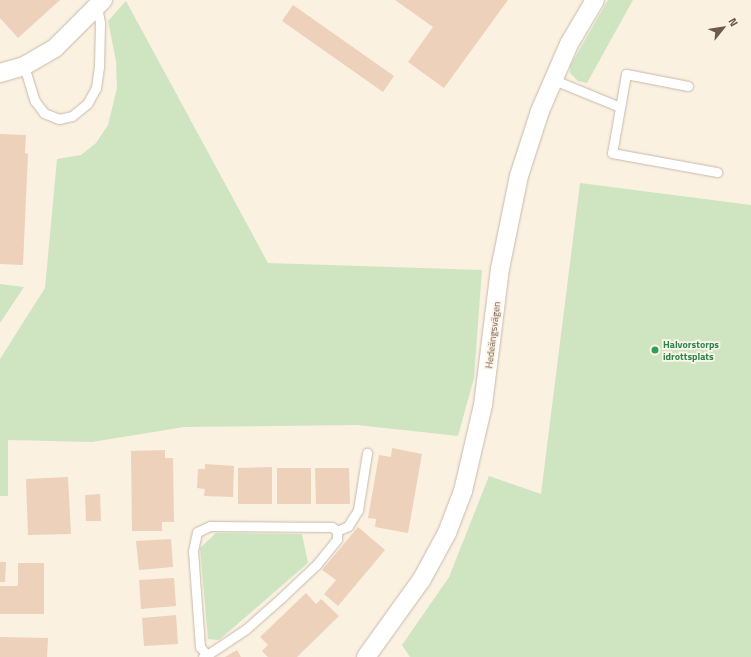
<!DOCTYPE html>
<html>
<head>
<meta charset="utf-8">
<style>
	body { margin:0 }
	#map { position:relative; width:751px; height:657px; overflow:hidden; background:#faf1e1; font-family:"Titillium Web",sans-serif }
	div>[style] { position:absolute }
	.green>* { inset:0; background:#cfe5c1 }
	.building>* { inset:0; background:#edd1bb }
	.roads { filter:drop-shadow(0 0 1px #c9b9a9) drop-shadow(0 0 1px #c9b9a9) }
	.service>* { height:9px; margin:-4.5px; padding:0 4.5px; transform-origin:4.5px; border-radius:4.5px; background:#fff }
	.minor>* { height:18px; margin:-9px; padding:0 9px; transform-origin:9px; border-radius:9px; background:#fff }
	.dots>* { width:11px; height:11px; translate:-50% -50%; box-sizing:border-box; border:2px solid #fdf5e7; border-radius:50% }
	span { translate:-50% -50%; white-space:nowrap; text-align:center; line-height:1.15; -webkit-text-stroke:3.5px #fdf5e7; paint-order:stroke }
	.street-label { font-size:10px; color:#6e594a }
	.leisure-label { font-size:10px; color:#27864d; font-weight:700 }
	.left { translate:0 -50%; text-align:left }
	.north { position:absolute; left:703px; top:8px; width:40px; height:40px; -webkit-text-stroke:3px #fdf5e7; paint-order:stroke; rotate:60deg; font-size:11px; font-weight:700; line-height:16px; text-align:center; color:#6e594a }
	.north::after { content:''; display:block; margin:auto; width:14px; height:18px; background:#6e594a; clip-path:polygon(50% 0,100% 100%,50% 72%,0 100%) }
</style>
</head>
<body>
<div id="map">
	<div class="green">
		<i style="clip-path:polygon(608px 0,633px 0,587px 83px,578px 81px,570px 73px,570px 66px)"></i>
		<i style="clip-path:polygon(126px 1px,268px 263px,482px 270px,474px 378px,458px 436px,357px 425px,184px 427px,92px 442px,8px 440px,8px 496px,0 496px,0 359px,45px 288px,57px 159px,81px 155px,96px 143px,108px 125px,117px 88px,116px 61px,108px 21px)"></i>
		<i style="clip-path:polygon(580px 183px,751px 205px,751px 657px,410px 657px,402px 645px,449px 577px,489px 476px,541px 494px)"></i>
		<i style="clip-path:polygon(0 284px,24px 287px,0 323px)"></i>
		<i style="clip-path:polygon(216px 533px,302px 534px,308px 563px,219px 640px,208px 639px,200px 548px)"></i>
	</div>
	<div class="building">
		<i style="clip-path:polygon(0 0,60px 0,18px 38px,0 18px)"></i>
		<i style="clip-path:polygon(395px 0,508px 0,444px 88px,408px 62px,433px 27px)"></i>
		<i style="clip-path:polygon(293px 5px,394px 76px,383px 92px,282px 21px)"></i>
		<i style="clip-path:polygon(0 134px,26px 135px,25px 153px,28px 154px,23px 265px,0 264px)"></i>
		<i style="clip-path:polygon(392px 448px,422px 454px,408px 533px,375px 527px,376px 519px,368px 518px,379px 455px,391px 457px)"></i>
		<i style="clip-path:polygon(165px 450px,165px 458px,173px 458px,174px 522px,162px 522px,162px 531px,132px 531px,131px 451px)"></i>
		<i style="clip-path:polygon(205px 464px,234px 466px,233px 497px,204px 496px,205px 489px,197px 488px,198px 469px,205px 469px)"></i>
		<i style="clip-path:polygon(272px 467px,272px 504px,238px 504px,238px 468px)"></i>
		<i style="clip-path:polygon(277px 468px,311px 468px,311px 504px,277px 504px)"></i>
		<i style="clip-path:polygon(315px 468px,349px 468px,350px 504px,316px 504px)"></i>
		<i style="clip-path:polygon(68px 477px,71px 534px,28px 535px,26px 479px)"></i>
		<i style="clip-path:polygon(100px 494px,101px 521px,86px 521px,85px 495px)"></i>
		<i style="clip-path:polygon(358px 527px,385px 550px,338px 606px,324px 594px,336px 580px,322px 570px)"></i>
		<i style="clip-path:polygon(171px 539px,173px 567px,139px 570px,136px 541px)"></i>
		<i style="clip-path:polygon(0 562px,6px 562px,5px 582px,0 582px)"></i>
		<i style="clip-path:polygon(18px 563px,44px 563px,44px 614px,0 614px,0 586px,18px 586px)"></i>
		<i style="clip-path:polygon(174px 578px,176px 606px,141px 609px,139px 580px)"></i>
		<i style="clip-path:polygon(306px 593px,316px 604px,321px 599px,339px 616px,297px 657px,268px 657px,262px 651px,268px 645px,260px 637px)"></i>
		<i style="clip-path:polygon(176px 615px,178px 644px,144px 646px,142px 618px)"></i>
		<i style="clip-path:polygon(0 637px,48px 638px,47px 657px,0 657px)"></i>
		<i style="clip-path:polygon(237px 650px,241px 657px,225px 657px)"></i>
	</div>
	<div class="roads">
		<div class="service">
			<i style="left:24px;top:66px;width:37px;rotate:73deg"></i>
			<i style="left:35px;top:101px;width:15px;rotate:53deg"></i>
			<i style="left:44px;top:113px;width:16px;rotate:22deg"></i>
			<i style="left:59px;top:119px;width:13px;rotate:-13deg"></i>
			<i style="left:72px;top:116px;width:19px;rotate:-39deg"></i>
			<i style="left:87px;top:104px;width:18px;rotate:-61deg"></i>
			<i style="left:96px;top:88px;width:21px;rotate:-82deg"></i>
			<i style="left:99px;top:67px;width:44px;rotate:-88.7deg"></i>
			<i style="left:100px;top:23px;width:17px;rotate:-100deg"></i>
			<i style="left:554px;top:80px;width:71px;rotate:22.2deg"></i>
			<i style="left:688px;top:86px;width:63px;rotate:-169deg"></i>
			<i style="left:626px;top:74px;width:80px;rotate:100deg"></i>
			<i style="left:612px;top:153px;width:107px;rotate:10.3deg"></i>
			<i style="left:337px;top:531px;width:12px;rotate:-24deg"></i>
			<i style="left:348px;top:526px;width:19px;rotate:-58deg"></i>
			<i style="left:358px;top:510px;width:58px;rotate:-81deg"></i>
			<i style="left:203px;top:657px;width:4px;rotate:-27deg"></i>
			<i style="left:207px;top:655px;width:47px;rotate:-33.7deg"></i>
			<i style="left:246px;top:629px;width:47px;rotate:-41.5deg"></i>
			<i style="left:281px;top:598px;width:50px;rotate:-43.4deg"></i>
			<i style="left:317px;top:564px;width:32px;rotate:-51deg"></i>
			<i style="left:337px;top:539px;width:8px;rotate:-90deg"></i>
			<i style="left:337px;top:531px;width:6px;rotate:-141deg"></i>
			<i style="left:332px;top:527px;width:122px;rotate:-179.5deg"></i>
			<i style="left:210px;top:526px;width:14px;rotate:155deg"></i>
			<i style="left:197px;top:532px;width:19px;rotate:102deg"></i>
			<i style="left:193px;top:551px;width:96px;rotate:85.8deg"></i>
			<i style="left:200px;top:647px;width:11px;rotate:49deg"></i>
		</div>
		<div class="minor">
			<i style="left:0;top:73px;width:25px;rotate:-16deg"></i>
			<i style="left:24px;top:66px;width:36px;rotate:-30deg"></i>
			<i style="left:55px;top:48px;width:68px;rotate:-45deg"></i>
			<i style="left:366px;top:657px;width:96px;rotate:-54.3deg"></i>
			<i style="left:422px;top:579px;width:52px;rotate:-61.5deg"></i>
			<i style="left:447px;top:533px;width:45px;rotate:-69.1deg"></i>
			<i style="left:463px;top:491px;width:88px;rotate:-76.9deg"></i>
			<i style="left:483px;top:405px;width:137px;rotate:-82.9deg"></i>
			<i style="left:500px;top:269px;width:95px;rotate:-78.5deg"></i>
			<i style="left:519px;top:176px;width:68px;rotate:-72.1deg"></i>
			<i style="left:540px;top:111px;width:73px;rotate:-66.6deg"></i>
			<i style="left:569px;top:44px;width:51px;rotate:-59.4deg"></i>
		</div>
	</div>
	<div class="dots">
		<i style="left:655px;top:350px;background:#2e9e5b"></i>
	</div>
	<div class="street-label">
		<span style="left:493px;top:335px;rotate:-83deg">Hedeängsvägen</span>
	</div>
	<div class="leisure-label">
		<span class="left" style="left:663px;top:350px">Halvorstorps<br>idrottsplats</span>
	</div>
	<div class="north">N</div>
</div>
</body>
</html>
